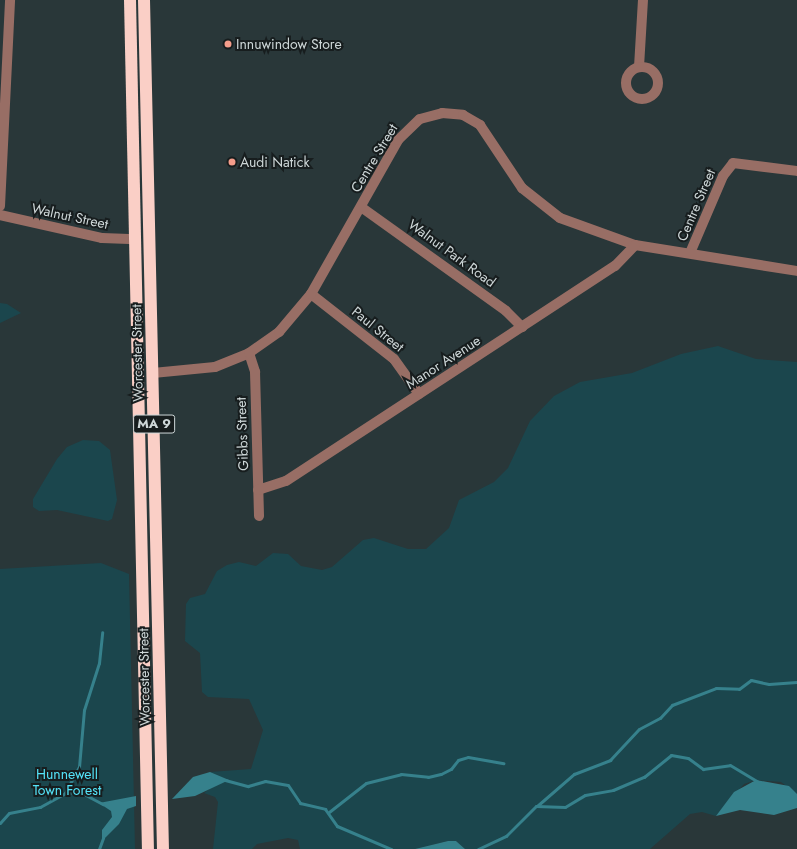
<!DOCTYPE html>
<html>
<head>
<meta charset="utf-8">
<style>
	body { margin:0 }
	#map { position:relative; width:797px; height:849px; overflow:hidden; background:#293739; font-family:Jost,sans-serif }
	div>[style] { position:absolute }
	.green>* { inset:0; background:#1b464d }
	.water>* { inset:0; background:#36818c }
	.stream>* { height:3px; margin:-1.5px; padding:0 1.5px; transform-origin:1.5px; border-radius:1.5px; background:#36818c }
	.minor>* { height:10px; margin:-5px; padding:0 5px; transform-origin:5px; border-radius:5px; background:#986e65 }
	.minor>.ring { margin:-5px; padding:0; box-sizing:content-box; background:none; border:10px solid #986e65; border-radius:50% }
	.highway>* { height:12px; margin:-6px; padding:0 6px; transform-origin:6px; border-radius:6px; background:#facfc6 }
	.dots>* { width:11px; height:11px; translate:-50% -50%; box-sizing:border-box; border:2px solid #171d1e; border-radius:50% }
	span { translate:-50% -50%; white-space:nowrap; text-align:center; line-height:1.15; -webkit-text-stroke:4px #171d1e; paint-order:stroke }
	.shield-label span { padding:1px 3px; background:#171d1e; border:1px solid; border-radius:3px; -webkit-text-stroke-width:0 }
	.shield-label { font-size:13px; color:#ced7d8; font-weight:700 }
	.poi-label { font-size:14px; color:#ced7d8 }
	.left { translate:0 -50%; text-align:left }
	.street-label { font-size:14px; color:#ced7d8 }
	.park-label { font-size:14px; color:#54e4f9 }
</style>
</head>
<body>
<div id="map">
	<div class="green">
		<i style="clip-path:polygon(0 303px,7px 304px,21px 313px,0 323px)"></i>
		<i style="clip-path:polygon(718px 346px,756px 359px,797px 362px,797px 794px,781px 782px,756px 780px,744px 784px,716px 816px,702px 812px,690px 814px,650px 849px,465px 849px,456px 841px,448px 841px,415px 849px,300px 849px,298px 840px,288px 838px,257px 844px,252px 849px,213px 849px,218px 802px,215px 797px,204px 793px,215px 784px,228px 780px,210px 772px,251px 769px,263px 730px,249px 699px,208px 697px,202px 692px,200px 653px,185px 641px,186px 604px,190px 598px,205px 594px,217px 571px,227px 565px,239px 562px,256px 566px,273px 553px,288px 554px,301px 566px,322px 570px,332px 567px,363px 540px,374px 538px,408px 549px,426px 549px,449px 528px,459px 500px,494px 482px,508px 468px,530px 421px,554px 396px,580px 382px,632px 373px,681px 354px)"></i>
		<i style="clip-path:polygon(83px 440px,99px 441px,110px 450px,117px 500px,112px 519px,108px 521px,57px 510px,39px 511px,33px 507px,33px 499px,57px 459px,67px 447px)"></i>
		<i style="clip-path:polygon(101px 563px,129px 574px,135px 849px,0 849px,0 569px)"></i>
	</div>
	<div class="water">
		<i style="clip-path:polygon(210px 772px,229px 780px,195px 796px,172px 799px,193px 777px)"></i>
		<i style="clip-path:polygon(756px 780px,789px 786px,797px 794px,797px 808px,774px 815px,740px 810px,716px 816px,734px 792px)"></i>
		<i style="clip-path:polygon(136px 796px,136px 806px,127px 809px,119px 824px,102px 841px,102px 830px,112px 817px,111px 811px,99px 803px)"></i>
		<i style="clip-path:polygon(448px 841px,456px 841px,465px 849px,415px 849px)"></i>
	</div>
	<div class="stream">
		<i style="left:225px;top:780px;width:24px;rotate:15deg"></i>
		<i style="left:248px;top:786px;width:18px;rotate:-16deg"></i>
		<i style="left:265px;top:781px;width:23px;rotate:10deg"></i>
		<i style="left:288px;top:785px;width:22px;rotate:56deg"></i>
		<i style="left:300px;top:803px;width:26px;rotate:13deg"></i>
		<i style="left:325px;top:809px;width:21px;rotate:55deg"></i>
		<i style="left:337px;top:826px;width:59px;rotate:23.1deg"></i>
		<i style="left:65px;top:793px;width:30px;rotate:-62deg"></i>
		<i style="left:79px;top:767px;width:57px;rotate:-85deg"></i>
		<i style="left:84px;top:710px;width:49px;rotate:-72.3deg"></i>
		<i style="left:99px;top:663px;width:31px;rotate:-84deg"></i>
		<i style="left:537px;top:806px;width:49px;rotate:-40.9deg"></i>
		<i style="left:574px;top:774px;width:39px;rotate:-21deg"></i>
		<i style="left:610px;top:760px;width:42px;rotate:-46.9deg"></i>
		<i style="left:639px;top:729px;width:24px;rotate:-28deg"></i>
		<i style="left:660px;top:718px;width:18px;rotate:-47deg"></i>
		<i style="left:672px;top:705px;width:47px;rotate:-21.1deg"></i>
		<i style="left:716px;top:688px;width:23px;rotate:2deg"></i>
		<i style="left:739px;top:689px;width:15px;rotate:-37deg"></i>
		<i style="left:751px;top:680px;width:18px;rotate:13deg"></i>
		<i style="left:769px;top:684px;width:28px;rotate:-4deg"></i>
		<i style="left:329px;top:812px;width:47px;rotate:-38.1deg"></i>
		<i style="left:366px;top:783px;width:36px;rotate:-14deg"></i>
		<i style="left:401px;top:774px;width:27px;rotate:6deg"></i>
		<i style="left:428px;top:777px;width:13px;rotate:-13deg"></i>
		<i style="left:441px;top:774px;width:11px;rotate:-27deg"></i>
		<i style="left:451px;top:769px;width:11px;rotate:-52deg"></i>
		<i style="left:458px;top:760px;width:10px;rotate:-17deg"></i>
		<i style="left:468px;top:757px;width:36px;rotate:10deg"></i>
		<i style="left:0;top:823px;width:13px;rotate:-48deg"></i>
		<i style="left:9px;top:813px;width:32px;rotate:-11deg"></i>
		<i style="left:40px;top:807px;width:29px;rotate:-29deg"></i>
		<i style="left:65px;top:793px;width:15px;rotate:-4deg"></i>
		<i style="left:80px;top:792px;width:26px;rotate:28deg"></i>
		<i style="left:99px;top:849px;width:12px;rotate:-70deg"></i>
		<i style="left:478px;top:849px;width:31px;rotate:-25deg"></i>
		<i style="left:506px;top:836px;width:42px;rotate:-45deg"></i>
		<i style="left:536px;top:806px;width:29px;rotate:2deg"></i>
		<i style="left:565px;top:807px;width:23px;rotate:-31deg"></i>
		<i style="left:585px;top:795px;width:28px;rotate:-10deg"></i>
		<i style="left:613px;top:790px;width:34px;rotate:-23deg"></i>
		<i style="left:644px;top:777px;width:35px;rotate:-39deg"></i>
		<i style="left:671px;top:755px;width:17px;rotate:10deg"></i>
		<i style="left:688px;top:758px;width:19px;rotate:36deg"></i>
		<i style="left:703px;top:769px;width:27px;rotate:-8deg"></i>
		<i style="left:730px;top:765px;width:33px;rotate:31deg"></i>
	</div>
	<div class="minor">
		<i style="left:639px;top:67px;width:67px;rotate:-86.6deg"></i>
		<i class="ring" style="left:626px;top:67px;width:22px;height:22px"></i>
		<i style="left:0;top:206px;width:206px;rotate:-87.2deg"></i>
		<i style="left:361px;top:207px;width:178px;rotate:35.6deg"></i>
		<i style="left:506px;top:311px;width:23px;rotate:45deg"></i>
		<i style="left:0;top:215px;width:105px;rotate:12.7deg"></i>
		<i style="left:102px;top:238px;width:34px;rotate:2deg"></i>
		<i style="left:690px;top:253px;width:84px;rotate:-66.8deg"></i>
		<i style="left:723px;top:176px;width:16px;rotate:-52deg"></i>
		<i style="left:733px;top:163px;width:64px;rotate:7.1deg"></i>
		<i style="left:311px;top:294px;width:105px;rotate:38.1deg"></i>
		<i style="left:394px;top:359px;width:43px;rotate:54.5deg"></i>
		<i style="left:249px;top:353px;width:20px;rotate:72deg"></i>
		<i style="left:255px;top:372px;width:144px;rotate:88.4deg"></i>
		<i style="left:153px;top:373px;width:62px;rotate:-5.5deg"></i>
		<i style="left:215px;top:367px;width:37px;rotate:-22deg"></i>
		<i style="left:249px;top:353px;width:37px;rotate:-35deg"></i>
		<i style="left:279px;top:332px;width:50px;rotate:-49.9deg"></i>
		<i style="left:311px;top:294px;width:177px;rotate:-60.5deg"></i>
		<i style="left:398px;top:140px;width:30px;rotate:-44deg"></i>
		<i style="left:420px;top:119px;width:23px;rotate:-15deg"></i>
		<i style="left:442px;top:113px;width:21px;rotate:5deg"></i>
		<i style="left:463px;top:115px;width:20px;rotate:30deg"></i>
		<i style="left:480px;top:125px;width:76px;rotate:56.3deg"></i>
		<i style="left:522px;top:188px;width:48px;rotate:38.3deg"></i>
		<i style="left:560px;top:218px;width:80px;rotate:19.8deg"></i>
		<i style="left:635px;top:245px;width:164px;rotate:9.1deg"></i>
		<i style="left:258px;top:490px;width:29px;rotate:-18deg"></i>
		<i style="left:286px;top:481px;width:393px;rotate:-33.2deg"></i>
		<i style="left:615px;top:266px;width:29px;rotate:-46deg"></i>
	</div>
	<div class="highway">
		<i style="left:130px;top:0;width:849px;rotate:88.79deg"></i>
		<i style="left:144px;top:0;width:849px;rotate:88.72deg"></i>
	</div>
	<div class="dots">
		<i style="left:228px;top:44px;background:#f49d8b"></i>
		<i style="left:232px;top:162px;background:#f49d8b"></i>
	</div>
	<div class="shield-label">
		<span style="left:154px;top:424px">MA 9</span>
	</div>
	<div class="poi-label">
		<span class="left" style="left:236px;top:44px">Innuwindow Store</span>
		<span class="left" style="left:240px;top:162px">Audi Natick</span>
	</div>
	<div class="street-label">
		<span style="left:374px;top:158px;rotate:-59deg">Centre Street</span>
		<span style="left:696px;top:205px;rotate:-67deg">Centre Street</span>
		<span style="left:70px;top:216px;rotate:12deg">Walnut Street</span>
		<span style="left:452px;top:253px;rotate:36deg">Walnut Park Road</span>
		<span style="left:378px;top:329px;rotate:39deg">Paul Street</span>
		<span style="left:137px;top:353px;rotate:-91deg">Worcester Street</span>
		<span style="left:443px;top:362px;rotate:-33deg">Manor Avenue</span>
		<span style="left:242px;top:434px;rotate:-92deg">Gibbs Street</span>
		<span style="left:144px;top:677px;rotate:-91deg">Worcester Street</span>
	</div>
	<div class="park-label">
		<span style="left:67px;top:782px">Hunnewell<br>Town Forest</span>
	</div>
</div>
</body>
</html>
